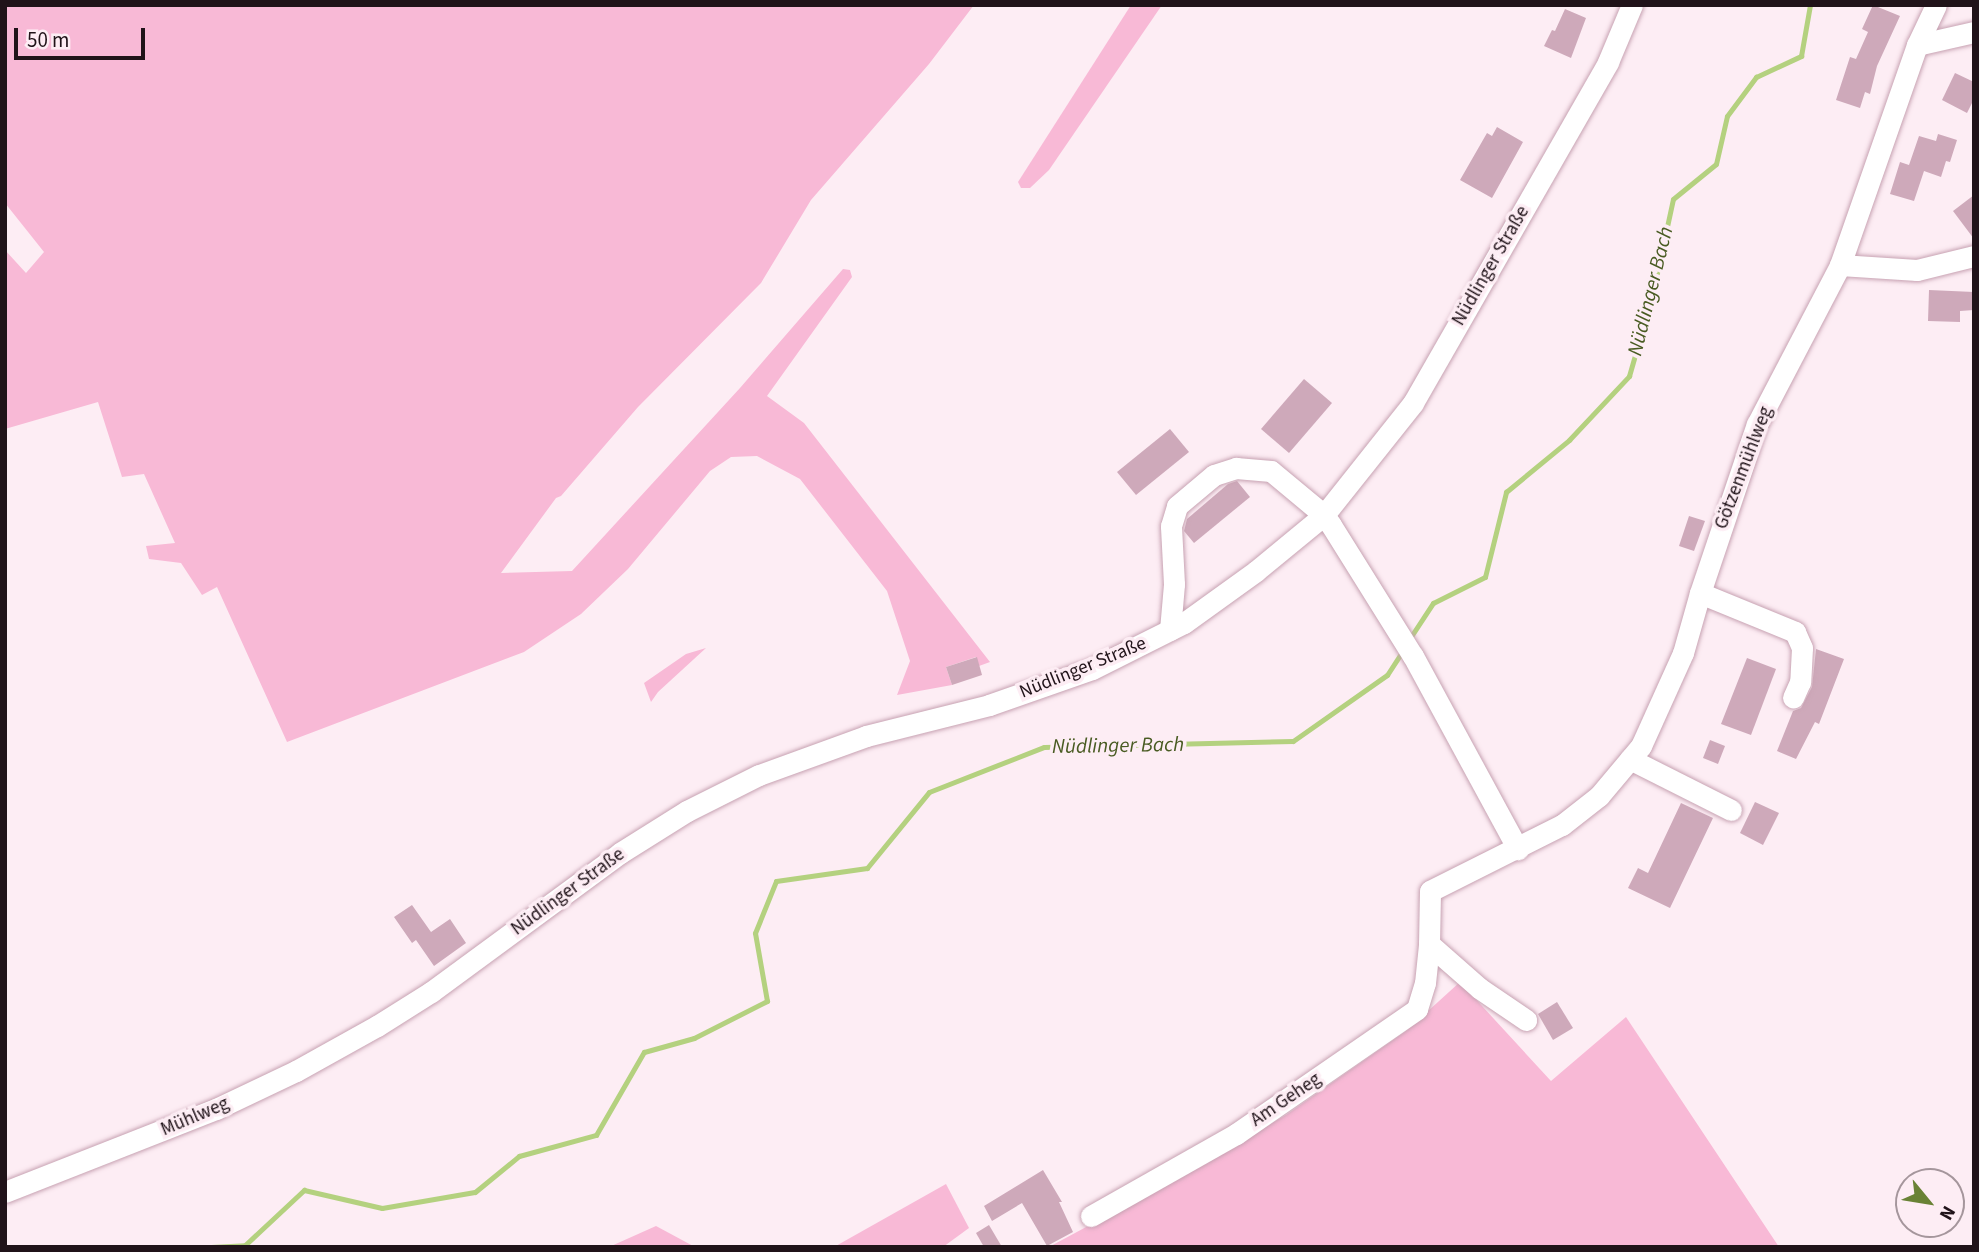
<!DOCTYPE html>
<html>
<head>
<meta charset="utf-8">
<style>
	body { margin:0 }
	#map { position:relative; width:1979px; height:1252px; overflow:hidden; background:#fdedf4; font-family:"Source Sans 3",sans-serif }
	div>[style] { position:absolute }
	.green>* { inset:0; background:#f8b9d6 }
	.stream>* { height:5px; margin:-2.5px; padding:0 2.5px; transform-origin:2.5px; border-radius:2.5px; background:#b4d17f }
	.building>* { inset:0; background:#cea9ba }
	.roads { filter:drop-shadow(0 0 2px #c7a2b2) drop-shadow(0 0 2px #c7a2b2) }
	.minor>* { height:21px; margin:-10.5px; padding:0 10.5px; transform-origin:10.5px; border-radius:10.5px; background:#fff }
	span { translate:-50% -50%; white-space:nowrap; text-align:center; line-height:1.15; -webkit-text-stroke:7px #fdedf4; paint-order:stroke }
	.street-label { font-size:19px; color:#201319 }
	.water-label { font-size:21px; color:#495b22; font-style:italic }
	.frame { position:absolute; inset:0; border:7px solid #201319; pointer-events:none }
	.north { position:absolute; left:1895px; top:1168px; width:70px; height:70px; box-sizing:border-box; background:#fdedf4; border:2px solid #a5969c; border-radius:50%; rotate:120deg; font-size:19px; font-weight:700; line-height:28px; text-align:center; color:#201319 }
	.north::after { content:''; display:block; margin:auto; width:24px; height:32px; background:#698235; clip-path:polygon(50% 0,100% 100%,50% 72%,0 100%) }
	.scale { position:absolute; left:14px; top:28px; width:131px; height:32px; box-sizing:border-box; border:4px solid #201319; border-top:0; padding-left:9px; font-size:21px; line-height:24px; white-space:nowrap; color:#201319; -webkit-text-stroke:5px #fdedf4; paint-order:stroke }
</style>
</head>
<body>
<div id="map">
	<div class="green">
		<i style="clip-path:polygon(5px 5px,974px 5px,929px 64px,811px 200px,761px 283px,638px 407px,561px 496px,556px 498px,501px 573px,572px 571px,740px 388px,843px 269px,850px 270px,852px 277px,767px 396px,804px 423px,990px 662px,979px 666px,976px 657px,946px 667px,952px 685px,897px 695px,910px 661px,887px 591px,800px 479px,757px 456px,731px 457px,710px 471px,628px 569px,581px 614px,524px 652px,287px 742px,217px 587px,202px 595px,181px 563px,149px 559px,146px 546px,175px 543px,144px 474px,122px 477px,98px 402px,5px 429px,5px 250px,26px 273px,44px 252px,5px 203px)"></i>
		<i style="clip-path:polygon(1131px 5px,1162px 5px,1049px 170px,1030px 188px,1021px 188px,1018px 182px)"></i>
		<i style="clip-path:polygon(706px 648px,658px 692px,651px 702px,644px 683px,686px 654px)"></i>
		<i style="clip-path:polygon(1460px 982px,1551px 1081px,1626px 1017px,1779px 1247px,1049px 1247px,1192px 1170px,1286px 1115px,1406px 1031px)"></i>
		<i style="clip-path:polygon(946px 1184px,969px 1228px,943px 1247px,834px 1247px)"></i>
		<i style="clip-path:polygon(656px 1226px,695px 1247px,609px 1247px)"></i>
	</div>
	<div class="stream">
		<i style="left:1410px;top:638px;width:42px;rotate:-56.7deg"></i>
		<i style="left:1433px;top:603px;width:58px;rotate:-26.6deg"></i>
		<i style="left:1485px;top:577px;width:88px;rotate:-76.1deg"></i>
		<i style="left:1506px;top:492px;width:82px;rotate:-39.5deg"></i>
		<i style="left:1569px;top:440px;width:88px;rotate:-46.8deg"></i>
		<i style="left:1629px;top:376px;width:83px;rotate:-74deg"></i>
		<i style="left:1652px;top:296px;width:99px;rotate:-77.8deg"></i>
		<i style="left:1673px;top:199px;width:55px;rotate:-39.1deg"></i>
		<i style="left:1716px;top:164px;width:49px;rotate:-77.1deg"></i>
		<i style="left:1727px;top:116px;width:49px;rotate:-53.4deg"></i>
		<i style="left:1756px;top:77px;width:50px;rotate:-25deg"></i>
		<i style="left:1801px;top:56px;width:52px;rotate:-80deg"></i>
		<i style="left:211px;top:1247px;width:34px;rotate:-3deg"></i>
		<i style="left:245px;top:1245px;width:81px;rotate:-43deg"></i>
		<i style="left:304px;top:1190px;width:80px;rotate:13deg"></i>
		<i style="left:382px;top:1208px;width:94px;rotate:-9.8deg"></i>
		<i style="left:475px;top:1192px;width:57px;rotate:-39.3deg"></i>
		<i style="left:519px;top:1156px;width:80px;rotate:-15.3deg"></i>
		<i style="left:596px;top:1135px;width:96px;rotate:-60deg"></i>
		<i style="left:644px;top:1052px;width:52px;rotate:-15.6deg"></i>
		<i style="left:694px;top:1038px;width:82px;rotate:-26.9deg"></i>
		<i style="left:767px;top:1001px;width:69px;rotate:-100deg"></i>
		<i style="left:755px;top:933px;width:56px;rotate:-68deg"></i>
		<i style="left:776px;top:881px;width:92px;rotate:-8.1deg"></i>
		<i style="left:867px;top:868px;width:98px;rotate:-50.8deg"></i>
		<i style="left:929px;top:792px;width:123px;rotate:-21.4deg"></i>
		<i style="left:1044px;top:747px;width:249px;rotate:-1.4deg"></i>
		<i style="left:1293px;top:741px;width:115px;rotate:-35.1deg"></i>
		<i style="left:1387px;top:675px;width:30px;rotate:-57deg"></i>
	</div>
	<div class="building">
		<i style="clip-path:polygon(1873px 5px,1900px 16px,1877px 66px,1870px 94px,1865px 92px,1860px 108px,1836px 100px,1850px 57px,1856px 59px,1868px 32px,1862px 29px)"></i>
		<i style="clip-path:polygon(1565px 9px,1586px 18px,1571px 58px,1544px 46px,1552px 30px,1555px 31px)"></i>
		<i style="clip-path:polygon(1955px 73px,1974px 82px,1974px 99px,1967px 113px,1942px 100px)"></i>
		<i style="clip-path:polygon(1497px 127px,1523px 142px,1492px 198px,1460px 180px,1487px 133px,1492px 136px)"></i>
		<i style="clip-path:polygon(1938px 134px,1957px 140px,1950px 162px,1946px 161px,1941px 177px,1924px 171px,1914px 201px,1890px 194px,1900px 162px,1909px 165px,1919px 136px,1936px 141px)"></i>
		<i style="clip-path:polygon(1974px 195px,1974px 239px,1953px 211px)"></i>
		<i style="clip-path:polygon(1929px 290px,1974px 292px,1974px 310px,1960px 311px,1960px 322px,1928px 321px)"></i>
		<i style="clip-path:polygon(1304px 379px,1332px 403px,1289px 453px,1261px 429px)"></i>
		<i style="clip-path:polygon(1170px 429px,1189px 452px,1136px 495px,1117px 472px)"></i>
		<i style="clip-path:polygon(1237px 481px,1250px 497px,1194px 543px,1184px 531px,1187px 519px,1228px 484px)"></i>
		<i style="clip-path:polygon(1689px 516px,1705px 521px,1694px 551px,1679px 546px)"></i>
		<i style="clip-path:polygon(1816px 649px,1844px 659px,1819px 724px,1815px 722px,1796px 759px,1777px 751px,1793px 711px,1801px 708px,1812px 687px)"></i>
		<i style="clip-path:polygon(977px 657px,982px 675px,952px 685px,946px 667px)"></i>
		<i style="clip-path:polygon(1747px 658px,1776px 669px,1751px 735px,1721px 724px)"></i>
		<i style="clip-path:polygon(1710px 740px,1725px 746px,1718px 764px,1703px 758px)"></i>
		<i style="clip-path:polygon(1755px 802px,1779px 813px,1763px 845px,1740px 833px)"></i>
		<i style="clip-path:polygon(1681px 803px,1713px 818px,1670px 908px,1628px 888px,1638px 868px,1648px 873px)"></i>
		<i style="clip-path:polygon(412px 905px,431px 932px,450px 919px,466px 943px,434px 966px,416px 940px,412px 943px,394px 917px)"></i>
		<i style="clip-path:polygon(1557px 1002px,1573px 1028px,1553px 1040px,1538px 1014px)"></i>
		<i style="clip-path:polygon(1043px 1170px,1062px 1202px,1059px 1202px,1073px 1232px,1047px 1246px,1022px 1203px,992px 1221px,984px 1206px)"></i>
		<i style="clip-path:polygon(989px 1225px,1002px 1247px,984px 1247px,976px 1233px)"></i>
	</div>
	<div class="roads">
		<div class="minor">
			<i style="left:1917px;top:45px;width:58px;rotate:-12.8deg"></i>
			<i style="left:1840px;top:265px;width:77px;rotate:3.7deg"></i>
			<i style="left:1917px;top:270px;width:59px;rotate:-13.8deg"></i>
			<i style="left:1700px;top:593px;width:103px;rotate:22.3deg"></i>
			<i style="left:1795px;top:632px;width:17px;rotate:66deg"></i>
			<i style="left:1802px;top:648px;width:34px;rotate:93deg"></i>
			<i style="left:1800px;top:682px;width:17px;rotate:114deg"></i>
			<i style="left:1170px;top:630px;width:46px;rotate:-85deg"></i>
			<i style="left:1174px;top:584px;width:58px;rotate:-93deg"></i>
			<i style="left:1171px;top:526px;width:21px;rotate:-73deg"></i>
			<i style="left:1177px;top:506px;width:48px;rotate:-40deg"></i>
			<i style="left:1214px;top:475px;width:23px;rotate:-18deg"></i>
			<i style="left:1236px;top:468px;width:35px;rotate:5deg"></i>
			<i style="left:1271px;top:471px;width:69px;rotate:39.7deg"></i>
			<i style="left:1324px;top:515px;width:12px;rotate:55deg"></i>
			<i style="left:1331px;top:525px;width:155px;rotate:58deg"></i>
			<i style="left:1413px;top:656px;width:220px;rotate:61.5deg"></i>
			<i style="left:1630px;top:759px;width:113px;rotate:26.8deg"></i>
			<i style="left:1429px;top:944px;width:67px;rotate:41.3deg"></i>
			<i style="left:1479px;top:988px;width:57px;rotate:34.2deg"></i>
			<i style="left:5px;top:1192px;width:227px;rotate:-21.5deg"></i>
			<i style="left:216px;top:1109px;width:89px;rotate:-25.4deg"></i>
			<i style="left:296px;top:1071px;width:93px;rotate:-29.1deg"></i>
			<i style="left:377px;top:1026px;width:64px;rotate:-32.2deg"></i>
			<i style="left:431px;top:992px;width:235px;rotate:-36.3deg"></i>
			<i style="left:620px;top:853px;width:79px;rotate:-32.1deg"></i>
			<i style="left:687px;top:811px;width:80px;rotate:-26.6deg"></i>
			<i style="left:759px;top:775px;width:114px;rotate:-20deg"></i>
			<i style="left:866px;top:736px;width:127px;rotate:-14.1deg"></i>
			<i style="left:989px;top:705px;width:109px;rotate:-19.3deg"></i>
			<i style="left:1092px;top:669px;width:103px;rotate:-26.6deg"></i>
			<i style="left:1184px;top:623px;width:89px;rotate:-35.8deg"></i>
			<i style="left:1256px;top:571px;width:88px;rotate:-39.5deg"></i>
			<i style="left:1324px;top:515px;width:143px;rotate:-51.5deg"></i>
			<i style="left:1413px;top:403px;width:393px;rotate:-60.2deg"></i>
			<i style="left:1608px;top:62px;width:62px;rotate:-67.2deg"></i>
			<i style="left:1091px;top:1216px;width:167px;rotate:-29.5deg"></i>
			<i style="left:1236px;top:1134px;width:220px;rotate:-34.6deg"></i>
			<i style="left:1417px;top:1009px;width:27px;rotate:-73deg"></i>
			<i style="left:1425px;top:983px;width:39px;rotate:-84deg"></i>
			<i style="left:1429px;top:944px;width:53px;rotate:-88.9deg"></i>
			<i style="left:1430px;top:891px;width:148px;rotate:-26.6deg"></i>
			<i style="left:1562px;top:825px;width:47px;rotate:-38.1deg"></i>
			<i style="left:1599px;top:796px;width:65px;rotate:-50deg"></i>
			<i style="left:1641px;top:746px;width:102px;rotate:-65.7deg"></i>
			<i style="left:1683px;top:653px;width:62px;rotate:-74.2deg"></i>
			<i style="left:1700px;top:593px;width:178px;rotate:-71.4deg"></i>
			<i style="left:1757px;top:424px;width:179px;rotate:-62.4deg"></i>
			<i style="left:1840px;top:265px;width:233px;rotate:-70.7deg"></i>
			<i style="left:1917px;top:45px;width:44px;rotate:-64.6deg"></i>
		</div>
	</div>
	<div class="street-label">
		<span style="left:1491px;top:266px;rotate:-60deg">Nüdlinger Straße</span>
		<span style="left:1744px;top:468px;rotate:-69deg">Götzenmühlweg</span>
		<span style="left:1083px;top:668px;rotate:-22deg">Nüdlinger Straße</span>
		<span style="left:568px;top:892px;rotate:-36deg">Nüdlinger Straße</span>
		<span style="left:1286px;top:1100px;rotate:-34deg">Am Geheg</span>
		<span style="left:195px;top:1117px;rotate:-23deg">Mühlweg</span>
	</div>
	<div class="water-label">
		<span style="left:1650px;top:291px;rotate:-76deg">Nüdlinger Bach</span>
		<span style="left:1118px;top:745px;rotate:-1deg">Nüdlinger Bach</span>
	</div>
	<div class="frame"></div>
	<div class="north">N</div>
	<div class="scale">50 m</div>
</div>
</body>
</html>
